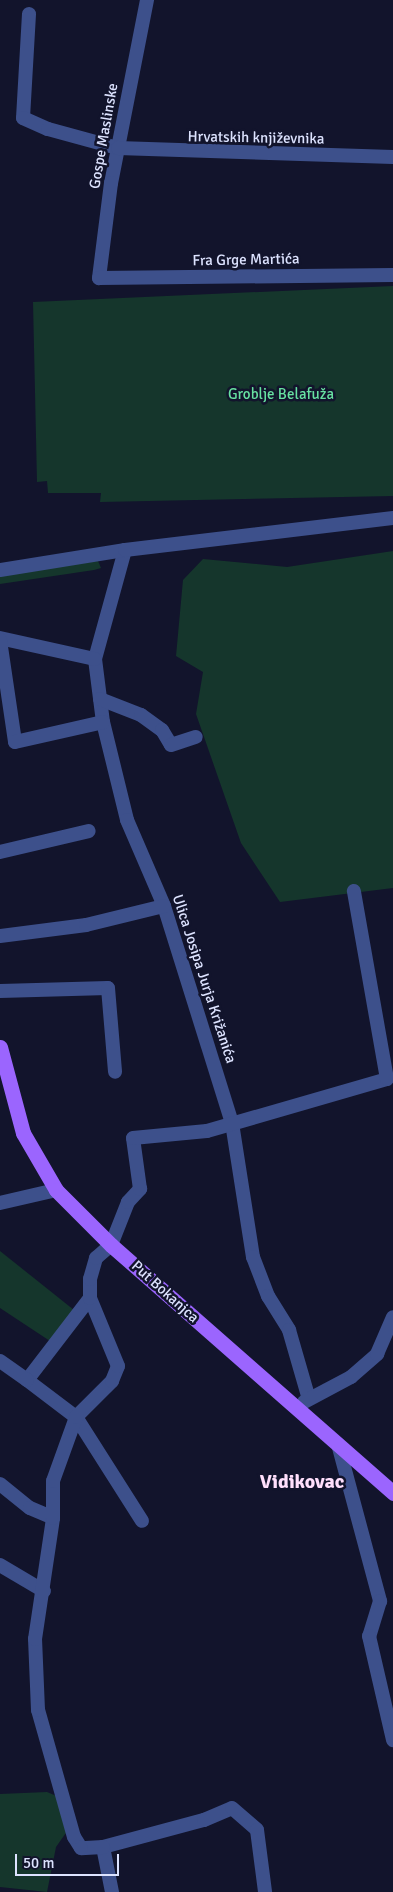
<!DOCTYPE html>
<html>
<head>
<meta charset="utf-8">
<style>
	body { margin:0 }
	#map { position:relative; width:393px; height:1892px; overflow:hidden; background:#12142c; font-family:Signika,sans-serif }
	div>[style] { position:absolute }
	.green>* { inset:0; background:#15362c }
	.minor>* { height:14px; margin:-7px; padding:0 7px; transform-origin:7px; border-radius:7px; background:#3d508b }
	.major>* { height:15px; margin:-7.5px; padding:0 7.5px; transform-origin:7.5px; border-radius:7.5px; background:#9b65fe }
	span { translate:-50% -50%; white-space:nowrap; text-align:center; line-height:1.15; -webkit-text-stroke:5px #12142c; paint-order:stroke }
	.street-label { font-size:15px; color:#dde3ff }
	.park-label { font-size:15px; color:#67e1a1 }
	.district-label { font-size:20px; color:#ffdffc; font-weight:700 }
	.scale { position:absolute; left:15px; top:1854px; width:104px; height:22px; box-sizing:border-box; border:2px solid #dde3ff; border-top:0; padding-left:6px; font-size:15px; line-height:18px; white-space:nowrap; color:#dde3ff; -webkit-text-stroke:4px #12142c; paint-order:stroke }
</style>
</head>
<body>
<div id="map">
	<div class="green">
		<i style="clip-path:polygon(393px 286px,393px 496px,100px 502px,101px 493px,48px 493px,47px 481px,37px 482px,33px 302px)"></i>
		<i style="clip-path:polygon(393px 551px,393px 888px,280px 902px,241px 843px,196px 714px,203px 672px,176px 656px,183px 580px,203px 559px,287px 567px)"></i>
		<i style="clip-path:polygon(98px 561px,101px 568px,94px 570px,0 584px,0 575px)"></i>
		<i style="clip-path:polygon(0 1251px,79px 1314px,56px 1345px,0 1308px)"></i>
		<i style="clip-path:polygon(47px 1792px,59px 1797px,68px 1830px,56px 1847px,47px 1892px,0 1887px,0 1794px)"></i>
	</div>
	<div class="minor">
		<i style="left:147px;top:0;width:187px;rotate:101.1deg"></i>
		<i style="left:111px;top:183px;width:96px;rotate:97.2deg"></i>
		<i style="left:99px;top:278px;width:294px;rotate:-0.6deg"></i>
		<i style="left:29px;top:14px;width:104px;rotate:93.3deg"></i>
		<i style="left:23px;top:118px;width:27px;rotate:24deg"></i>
		<i style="left:48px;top:129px;width:73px;rotate:15.2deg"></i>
		<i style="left:118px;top:148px;width:275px;rotate:1.9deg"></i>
		<i style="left:125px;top:550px;width:113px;rotate:105.4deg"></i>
		<i style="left:95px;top:659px;width:64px;rotate:82.8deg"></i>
		<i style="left:103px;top:722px;width:101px;rotate:76.2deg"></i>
		<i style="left:127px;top:820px;width:94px;rotate:66.7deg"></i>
		<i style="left:164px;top:906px;width:227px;rotate:72.6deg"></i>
		<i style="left:232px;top:1123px;width:136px;rotate:81.1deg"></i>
		<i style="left:253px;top:1257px;width:42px;rotate:69deg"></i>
		<i style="left:268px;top:1296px;width:40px;rotate:58deg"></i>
		<i style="left:289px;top:1330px;width:69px;rotate:73.9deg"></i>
		<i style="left:0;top:570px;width:127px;rotate:-9.1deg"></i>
		<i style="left:125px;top:550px;width:270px;rotate:-6.8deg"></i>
		<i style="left:0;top:638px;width:97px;rotate:12.5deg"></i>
		<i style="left:0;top:640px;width:103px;rotate:81.6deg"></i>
		<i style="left:15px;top:742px;width:90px;rotate:-12.8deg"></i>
		<i style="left:100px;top:699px;width:44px;rotate:21.3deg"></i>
		<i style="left:141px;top:715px;width:26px;rotate:36deg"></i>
		<i style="left:162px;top:730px;width:17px;rotate:59deg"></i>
		<i style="left:171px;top:745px;width:26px;rotate:-18deg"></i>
		<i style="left:0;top:852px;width:91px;rotate:-13.3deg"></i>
		<i style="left:0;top:936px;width:87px;rotate:-7.3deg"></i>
		<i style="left:86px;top:925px;width:80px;rotate:-13.7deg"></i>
		<i style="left:0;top:991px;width:108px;rotate:-1.6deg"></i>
		<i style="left:108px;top:988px;width:84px;rotate:85.2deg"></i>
		<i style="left:0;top:1203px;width:57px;rotate:-13.1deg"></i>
		<i style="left:90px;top:1298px;width:103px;rotate:127.5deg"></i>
		<i style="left:27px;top:1380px;width:61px;rotate:37.1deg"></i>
		<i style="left:76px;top:1417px;width:123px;rotate:57.6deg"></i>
		<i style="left:0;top:1361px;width:33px;rotate:35deg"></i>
		<i style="left:304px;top:1402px;width:53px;rotate:-28deg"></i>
		<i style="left:351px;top:1377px;width:35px;rotate:-41deg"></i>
		<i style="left:377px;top:1354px;width:40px;rotate:-66.6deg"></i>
		<i style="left:338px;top:1444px;width:163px;rotate:75deg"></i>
		<i style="left:380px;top:1601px;width:37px;rotate:107deg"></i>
		<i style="left:369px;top:1636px;width:107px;rotate:77deg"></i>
		<i style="left:0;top:1484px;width:38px;rotate:39deg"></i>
		<i style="left:30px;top:1508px;width:25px;rotate:23deg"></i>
		<i style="left:0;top:1565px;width:51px;rotate:30.6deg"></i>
		<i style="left:103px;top:1847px;width:105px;rotate:-15deg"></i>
		<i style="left:204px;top:1820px;width:30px;rotate:-23deg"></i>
		<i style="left:232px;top:1808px;width:33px;rotate:41deg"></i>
		<i style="left:257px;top:1830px;width:63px;rotate:82.6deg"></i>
		<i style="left:112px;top:1892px;width:46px;rotate:-101.3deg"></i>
		<i style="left:103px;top:1847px;width:22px;rotate:177deg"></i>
		<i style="left:81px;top:1848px;width:13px;rotate:-122deg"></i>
		<i style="left:74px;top:1837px;width:132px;rotate:-105.8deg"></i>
		<i style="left:38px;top:1710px;width:71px;rotate:-92.4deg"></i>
		<i style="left:35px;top:1639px;width:122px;rotate:-81.5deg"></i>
		<i style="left:53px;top:1518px;width:37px;rotate:-90deg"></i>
		<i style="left:53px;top:1481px;width:68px;rotate:-70.2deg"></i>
		<i style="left:76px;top:1417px;width:51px;rotate:-45deg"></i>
		<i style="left:112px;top:1381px;width:16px;rotate:-68deg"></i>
		<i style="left:118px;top:1366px;width:74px;rotate:-112.4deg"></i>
		<i style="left:90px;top:1298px;width:19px;rotate:-90deg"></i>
		<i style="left:90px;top:1279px;width:22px;rotate:-74deg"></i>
		<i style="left:96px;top:1258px;width:20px;rotate:-41deg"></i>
		<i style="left:111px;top:1245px;width:46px;rotate:-68.4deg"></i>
		<i style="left:128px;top:1202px;width:18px;rotate:-47deg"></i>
		<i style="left:140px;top:1189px;width:51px;rotate:-97.8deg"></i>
		<i style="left:133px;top:1138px;width:74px;rotate:-5.4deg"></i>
		<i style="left:207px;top:1131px;width:187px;rotate:-16.1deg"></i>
		<i style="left:387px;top:1079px;width:191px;rotate:-100deg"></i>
	</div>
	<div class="major">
		<i style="left:0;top:1047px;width:89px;rotate:75deg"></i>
		<i style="left:23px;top:1133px;width:66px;rotate:59.9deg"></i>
		<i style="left:56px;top:1190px;width:78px;rotate:45deg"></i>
		<i style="left:111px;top:1245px;width:376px;rotate:41.3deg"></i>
	</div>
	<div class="street-label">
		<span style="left:104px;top:136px;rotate:-80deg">Gospe Maslinske</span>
		<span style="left:256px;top:138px;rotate:1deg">Hrvatskih književnika</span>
		<span style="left:246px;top:260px;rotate:-1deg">Fra Grge Martića</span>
		<span style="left:204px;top:979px;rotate:72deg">Ulica Josipa Jurja Križanića</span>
		<span style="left:165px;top:1292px;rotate:42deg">Put Bokanjca</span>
	</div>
	<div class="park-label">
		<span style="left:281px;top:395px">Groblje Belafuža</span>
	</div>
	<div class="district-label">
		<span style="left:302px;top:1481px">Vidikovac</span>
	</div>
	<div class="scale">50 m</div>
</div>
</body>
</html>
